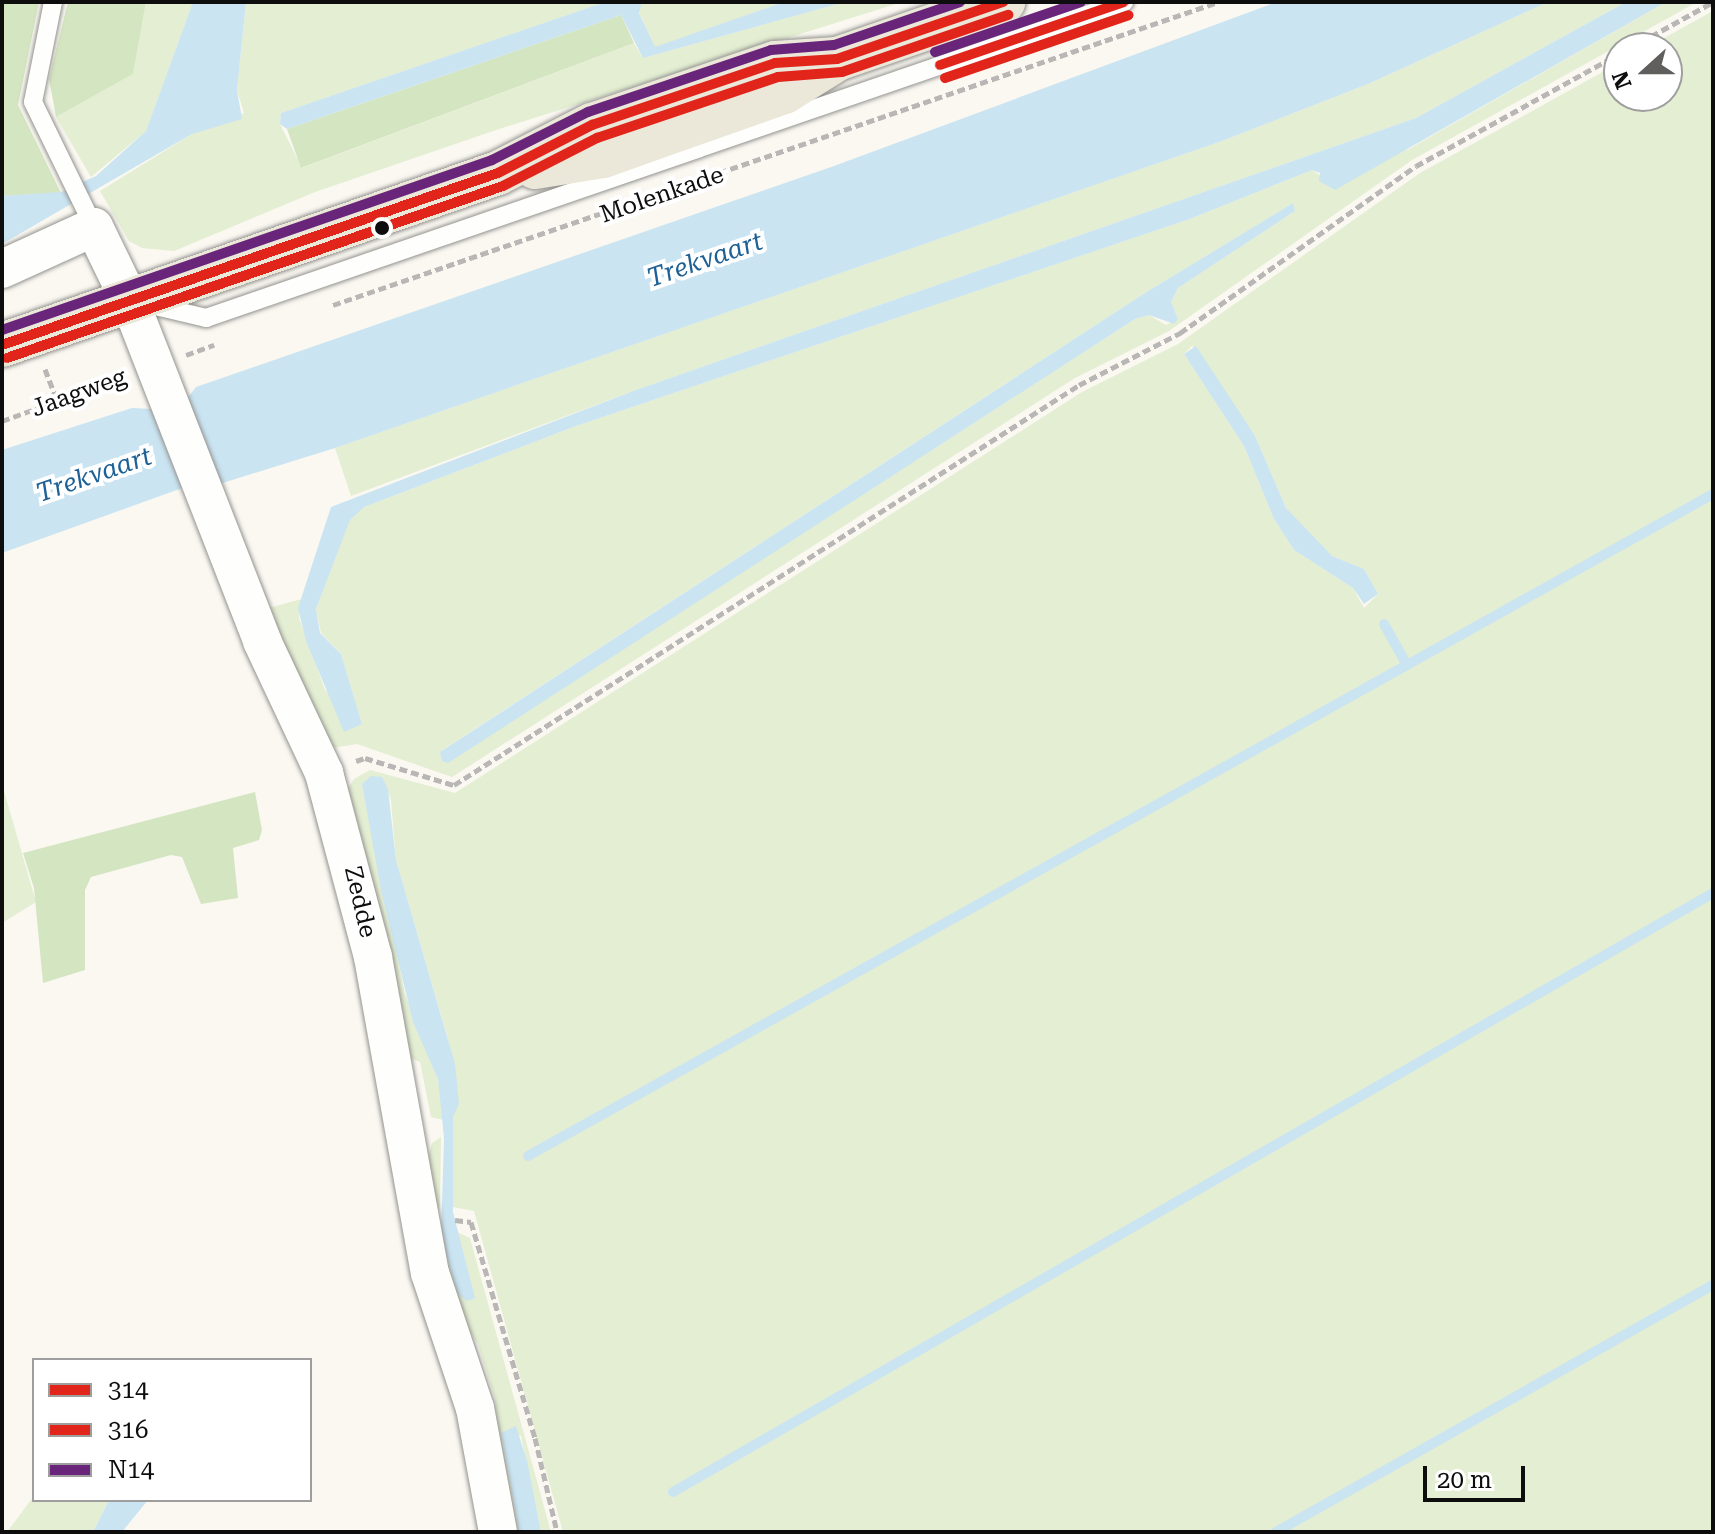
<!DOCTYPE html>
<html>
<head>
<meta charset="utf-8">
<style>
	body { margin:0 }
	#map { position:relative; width:1715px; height:1534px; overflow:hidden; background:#faf8f1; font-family:"Roboto Serif",serif }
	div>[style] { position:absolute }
	.green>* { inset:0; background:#e3eed2 }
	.forest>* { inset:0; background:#d4e5c1 }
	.water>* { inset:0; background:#cae4f2 }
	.stream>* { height:10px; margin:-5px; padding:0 5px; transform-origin:5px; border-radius:5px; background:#cae4f2 }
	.path>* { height:5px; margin-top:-2.5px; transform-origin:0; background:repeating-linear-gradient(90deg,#b8b7b6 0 8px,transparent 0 12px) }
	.roads { filter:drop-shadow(0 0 2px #949390) drop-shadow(0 0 2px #949390) }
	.lane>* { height:18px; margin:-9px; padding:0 9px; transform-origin:9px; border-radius:9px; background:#fefefd }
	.street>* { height:38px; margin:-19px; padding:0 19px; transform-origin:19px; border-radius:19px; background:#fefefd }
	.primary>* { height:44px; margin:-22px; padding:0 22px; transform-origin:22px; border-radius:22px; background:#ebe7d9 }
	.bus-1>* { height:10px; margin:-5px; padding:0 5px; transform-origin:5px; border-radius:5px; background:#e1251b }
	.bus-2>* { height:10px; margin:-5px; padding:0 5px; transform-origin:5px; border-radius:5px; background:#e1251b }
	.bus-3>* { height:10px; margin:-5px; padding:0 5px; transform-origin:5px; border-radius:5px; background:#68257a }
	.dots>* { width:22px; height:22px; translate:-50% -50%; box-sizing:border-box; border:4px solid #fff; border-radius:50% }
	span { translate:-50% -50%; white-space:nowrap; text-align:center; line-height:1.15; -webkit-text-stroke:8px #fff; paint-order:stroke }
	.street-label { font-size:24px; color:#0d0d0d }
	.water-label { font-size:26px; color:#1e6196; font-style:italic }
	.frame { position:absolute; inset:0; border:4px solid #0d0d0d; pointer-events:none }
	.legend { position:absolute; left:32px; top:1358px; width:280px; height:144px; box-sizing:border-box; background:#fff; border:2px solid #9e9e9e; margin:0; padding:10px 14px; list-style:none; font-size:24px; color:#0d0d0d }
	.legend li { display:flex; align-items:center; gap:16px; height:40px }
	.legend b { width:40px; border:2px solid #9e9e9e }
	.north { position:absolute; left:1603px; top:32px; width:80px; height:80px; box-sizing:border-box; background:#fff; border:2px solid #9e9e9e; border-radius:50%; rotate:249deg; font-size:22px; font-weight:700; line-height:32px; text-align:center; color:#0d0d0d }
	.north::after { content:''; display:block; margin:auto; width:28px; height:36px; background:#605f5d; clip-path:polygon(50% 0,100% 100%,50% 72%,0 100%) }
	.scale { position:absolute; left:1423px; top:1466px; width:102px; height:36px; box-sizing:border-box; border:4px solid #0d0d0d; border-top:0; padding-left:10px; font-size:24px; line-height:28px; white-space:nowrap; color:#0d0d0d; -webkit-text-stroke:6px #fff; paint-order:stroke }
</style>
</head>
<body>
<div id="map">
	<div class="green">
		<i style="clip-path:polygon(146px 2px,193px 2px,146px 131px,91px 177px,56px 117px,133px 74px)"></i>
		<i style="clip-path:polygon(246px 2px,605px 2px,281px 113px,280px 124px,302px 168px,634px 43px,643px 58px,845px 2px,902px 2px,499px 129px,315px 192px,174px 251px,142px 248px,129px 241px,100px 191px,192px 134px,244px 113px,237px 90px)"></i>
		<i style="clip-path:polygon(642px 2px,784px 2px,655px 48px,639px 12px)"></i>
		<i style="clip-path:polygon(1548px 2px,1626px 2px,1416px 118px,636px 390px,351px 496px,335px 448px,1222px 141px,1368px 84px)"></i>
		<i style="clip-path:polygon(evenodd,1666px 2px,1697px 2px,1412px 160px,1169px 331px,1075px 378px,452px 777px,357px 744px,332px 748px,261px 610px,302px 599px,299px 618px,325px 690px,362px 724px,341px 654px,321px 633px,316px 609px,350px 519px,364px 507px,576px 426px,1187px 220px,1312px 170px,1321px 176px,1409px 149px,1666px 2px,1293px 203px,1295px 211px,1178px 288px,1171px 302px,1178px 319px,1166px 325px,1149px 315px,1135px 319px,448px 762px,441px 751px,1145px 293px,1293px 203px)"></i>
		<i style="clip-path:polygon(evenodd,1713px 11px,1713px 1532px,563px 1532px,474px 1211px,453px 1207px,448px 1039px,396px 860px,391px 800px,382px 777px,362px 784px,405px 994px,438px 1079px,443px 1120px,431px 1117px,420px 1062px,410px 1058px,347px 790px,354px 779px,370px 770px,455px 793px,1082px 392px,1178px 344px,1420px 173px,1619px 63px,1619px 96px,1667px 96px,1667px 48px,1646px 48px,1713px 11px,1192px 346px,1255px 436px,1286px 508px,1304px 532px,1332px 556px,1364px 569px,1378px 594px,1364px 608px,1353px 588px,1294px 550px,1274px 519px,1244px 446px,1184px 354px,1192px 346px)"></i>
		<i style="clip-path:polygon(2px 784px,36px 902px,2px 923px)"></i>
		<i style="clip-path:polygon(441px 1137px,440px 1206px,435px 1214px,427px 1180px,429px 1154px,432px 1143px)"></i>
		<i style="clip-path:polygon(457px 1232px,470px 1238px,551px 1532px,541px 1532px,521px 1436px,501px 1433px,519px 1532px,506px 1532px,495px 1399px,478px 1344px,451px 1304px,441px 1235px,457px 1293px,474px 1297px)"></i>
		<i style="clip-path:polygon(34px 1496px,34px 1500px,109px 1500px,93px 1532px,7px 1532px)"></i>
	</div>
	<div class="forest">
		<i style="clip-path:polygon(2px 2px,39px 2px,18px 105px,61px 193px,2px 196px)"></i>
		<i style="clip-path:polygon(68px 2px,146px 2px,133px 74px,56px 117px,49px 79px)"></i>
		<i style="clip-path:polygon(621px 15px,634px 43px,301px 168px,287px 129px)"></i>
		<i style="clip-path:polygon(255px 792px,262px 830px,259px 840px,233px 848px,238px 898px,201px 904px,182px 857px,171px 855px,91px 877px,85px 890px,85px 970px,43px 983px,34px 888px,23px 853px)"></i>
	</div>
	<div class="water">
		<i style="clip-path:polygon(193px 2px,246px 2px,237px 90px,242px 119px,192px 134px,2px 244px,2px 196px,61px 192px,96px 176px,146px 131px)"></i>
		<i style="clip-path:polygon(605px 2px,642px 2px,639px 13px,655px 47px,784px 2px,845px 2px,643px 58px,621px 15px,287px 129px,280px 124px,281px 113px)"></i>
		<i style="clip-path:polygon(1277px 2px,1548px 2px,1368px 84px,1222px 141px,335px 448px,213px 486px,210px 478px,2px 553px,2px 450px,132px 408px,153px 409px,185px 401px,196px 387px,834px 166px)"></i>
		<i style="clip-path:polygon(1626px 2px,1666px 2px,1335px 190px,1319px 181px,1320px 173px,1312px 170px,1187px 220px,576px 426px,364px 507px,350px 520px,316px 609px,320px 633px,341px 654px,362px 724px,344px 732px,306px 641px,298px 608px,331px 507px,636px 390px,1416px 118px)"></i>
		<i style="clip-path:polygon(1293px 203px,1295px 211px,1178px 288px,1171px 302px,1178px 319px,1174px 324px,1149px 315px,1135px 319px,448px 763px,442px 761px,440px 752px,1145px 293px)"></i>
		<i style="clip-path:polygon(1196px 346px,1255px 436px,1286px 508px,1332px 556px,1364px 569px,1378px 594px,1364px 604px,1353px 588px,1294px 550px,1274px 519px,1244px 446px,1184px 354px)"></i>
		<i style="clip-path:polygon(371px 776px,382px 777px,388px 789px,396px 860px,455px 1064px,459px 1104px,453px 1117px,453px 1212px,475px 1298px,467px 1301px,457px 1293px,441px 1235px,444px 1138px,438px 1079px,413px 1022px,381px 890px,362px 784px)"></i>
		<i style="clip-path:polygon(516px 1426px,527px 1461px,541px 1532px,519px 1532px,501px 1433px)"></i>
		<i style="clip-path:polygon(109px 1500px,148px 1500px,122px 1532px,93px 1532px)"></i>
	</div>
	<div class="stream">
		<i style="left:1407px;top:665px;width:351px;rotate:-29.2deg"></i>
		<i style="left:528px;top:1156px;width:1007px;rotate:-29.19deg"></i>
		<i style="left:1407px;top:665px;width:47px;rotate:-119.3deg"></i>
		<i style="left:673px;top:1492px;width:1200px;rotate:-29.94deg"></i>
		<i style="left:1276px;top:1532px;width:502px;rotate:-29.48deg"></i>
	</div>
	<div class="path">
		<i style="left:1630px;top:48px;width:95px;rotate:-29deg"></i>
		<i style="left:333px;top:305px;width:935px;rotate:-18.9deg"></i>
		<i style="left:186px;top:355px;width:30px;rotate:-20deg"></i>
		<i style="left:45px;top:369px;width:34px;rotate:69deg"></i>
		<i style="left:2px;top:421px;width:129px;rotate:-20deg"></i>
		<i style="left:356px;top:761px;width:9px;rotate:-18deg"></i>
		<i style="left:365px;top:758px;width:93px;rotate:16.9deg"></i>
		<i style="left:454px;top:785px;width:742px;rotate:-32.62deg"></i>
		<i style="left:1079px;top:385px;width:114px;rotate:-27.2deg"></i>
		<i style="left:1180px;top:333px;width:289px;rotate:-35.3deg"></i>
		<i style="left:1416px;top:166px;width:232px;rotate:-28.9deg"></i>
		<i style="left:455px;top:1220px;width:16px;rotate:7deg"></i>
		<i style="left:471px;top:1222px;width:225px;rotate:73.5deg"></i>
		<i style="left:535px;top:1438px;width:97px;rotate:76.8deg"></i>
	</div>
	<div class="roads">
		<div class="lane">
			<i style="left:53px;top:2px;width:102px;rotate:101.3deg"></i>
			<i style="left:33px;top:102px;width:139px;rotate:64deg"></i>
			<i style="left:147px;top:304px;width:61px;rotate:13.3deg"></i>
			<i style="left:206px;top:318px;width:971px;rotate:-18.99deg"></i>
		</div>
		<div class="street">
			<i style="left:2px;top:269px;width:101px;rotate:-24.5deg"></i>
			<i style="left:94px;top:227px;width:80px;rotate:64.1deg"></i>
			<i style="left:129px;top:299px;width:367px;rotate:68.7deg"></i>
			<i style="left:262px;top:641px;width:146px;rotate:64.8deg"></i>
			<i style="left:324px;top:773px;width:190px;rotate:75.1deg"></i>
			<i style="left:373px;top:957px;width:321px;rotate:79.8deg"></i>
			<i style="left:430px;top:1273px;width:142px;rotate:71.6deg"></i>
			<i style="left:475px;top:1408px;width:126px;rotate:79.5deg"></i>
		</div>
		<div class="primary">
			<i style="left:535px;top:167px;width:69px;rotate:-9.2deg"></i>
			<i style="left:603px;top:156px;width:192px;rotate:-19.5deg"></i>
			<i style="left:784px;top:92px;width:62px;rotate:-31.9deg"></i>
			<i style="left:837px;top:59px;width:176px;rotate:-19deg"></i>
			<i style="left:2px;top:345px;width:525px;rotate:-19.13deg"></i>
			<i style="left:498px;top:173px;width:106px;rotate:-27.1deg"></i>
			<i style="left:592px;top:125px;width:193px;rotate:-18.7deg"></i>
			<i style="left:775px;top:63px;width:62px;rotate:-3.7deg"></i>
		</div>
	</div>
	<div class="bus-1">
		<i style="left:940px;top:65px;width:194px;rotate:-18.9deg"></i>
		<i style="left:2px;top:345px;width:525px;rotate:-19.13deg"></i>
		<i style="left:498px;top:173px;width:106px;rotate:-27.1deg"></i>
		<i style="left:592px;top:125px;width:193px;rotate:-18.7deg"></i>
		<i style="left:775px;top:63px;width:62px;rotate:-3.7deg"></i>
		<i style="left:837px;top:59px;width:176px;rotate:-19deg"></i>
	</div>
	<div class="bus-2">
		<i style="left:945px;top:78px;width:194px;rotate:-18.9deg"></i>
		<i style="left:7px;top:358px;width:525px;rotate:-19.13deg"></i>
		<i style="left:503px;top:186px;width:106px;rotate:-27.1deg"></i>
		<i style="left:597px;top:138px;width:191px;rotate:-18.6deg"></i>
		<i style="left:778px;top:77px;width:64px;rotate:-4.5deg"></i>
		<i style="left:842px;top:72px;width:176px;rotate:-19deg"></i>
	</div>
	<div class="bus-3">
		<i style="left:935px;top:52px;width:154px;rotate:-18.9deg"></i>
		<i style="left:2px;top:330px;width:519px;rotate:-19.13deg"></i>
		<i style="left:492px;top:160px;width:107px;rotate:-26.6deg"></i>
		<i style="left:588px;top:112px;width:193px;rotate:-18.7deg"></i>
		<i style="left:771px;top:50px;width:63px;rotate:-4.5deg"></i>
		<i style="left:834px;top:45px;width:133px;rotate:-18.8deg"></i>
	</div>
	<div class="dots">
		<i style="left:382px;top:228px;background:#0d0d0d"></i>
	</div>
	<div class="street-label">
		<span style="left:662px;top:195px;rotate:-19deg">Molenkade</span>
		<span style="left:79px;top:393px;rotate:-20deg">Jaagweg</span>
		<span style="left:360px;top:902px;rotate:77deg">Zedde</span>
	</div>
	<div class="water-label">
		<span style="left:705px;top:260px;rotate:-19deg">Trekvaart</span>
		<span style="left:94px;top:475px;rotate:-19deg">Trekvaart</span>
	</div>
	<div class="frame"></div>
	<ul class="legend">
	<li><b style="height:10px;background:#e1251b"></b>314</li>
	<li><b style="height:10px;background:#e1251b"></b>316</li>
	<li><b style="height:10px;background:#68257a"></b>N14</li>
	</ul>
	<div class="north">N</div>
	<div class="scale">20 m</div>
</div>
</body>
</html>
